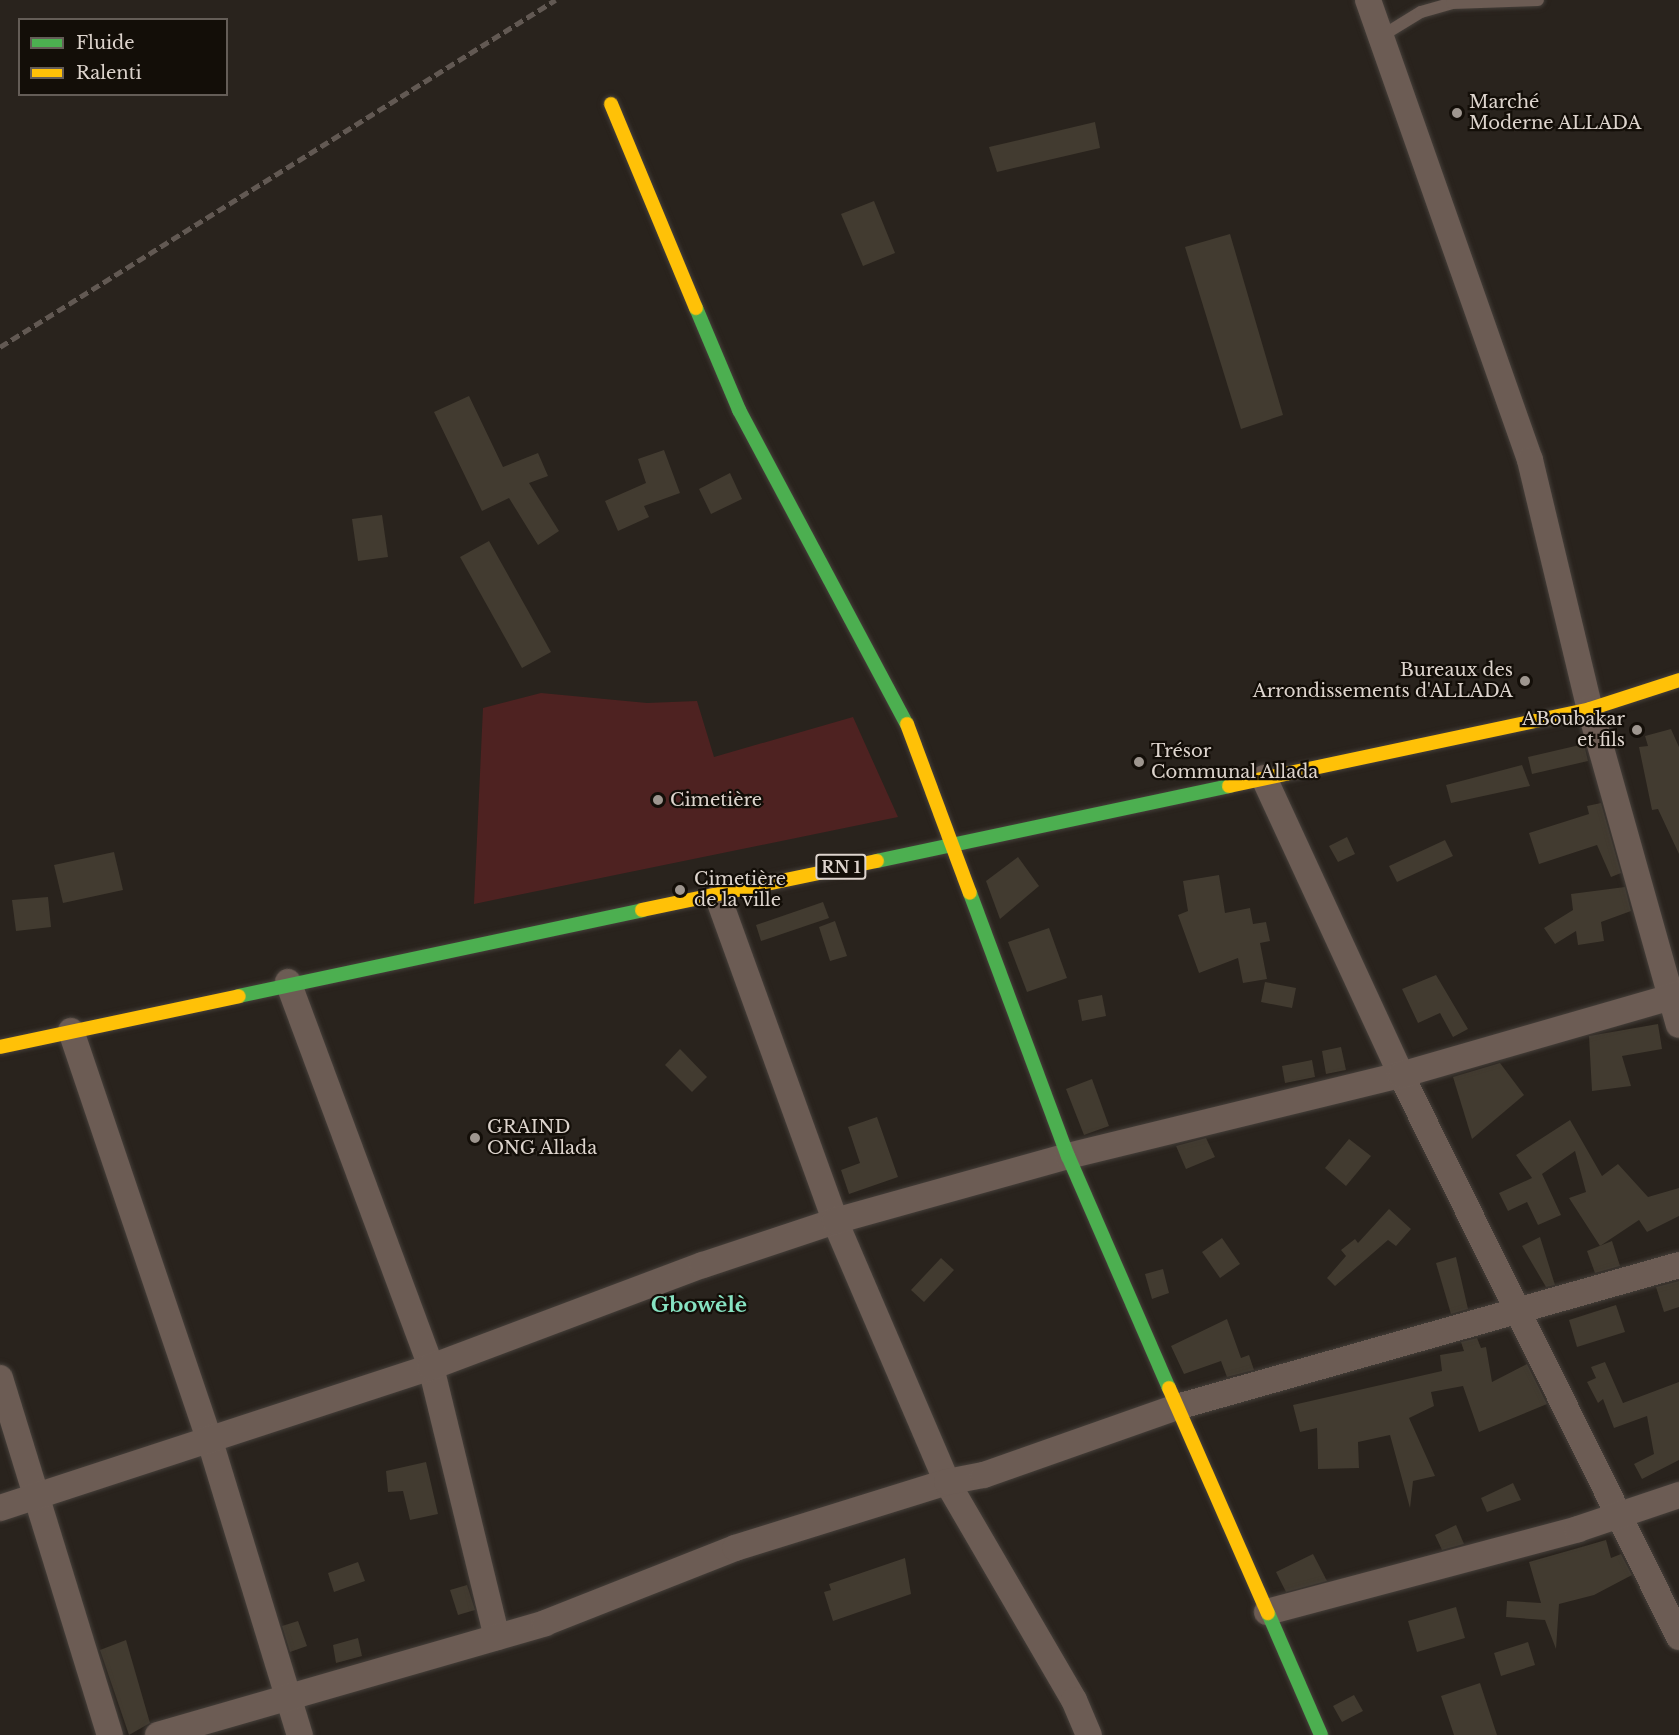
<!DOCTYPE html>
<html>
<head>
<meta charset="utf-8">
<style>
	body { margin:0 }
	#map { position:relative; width:1679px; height:1735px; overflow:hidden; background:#29231d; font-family:"Libre Baskerville",serif }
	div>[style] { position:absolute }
	.green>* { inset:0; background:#4e2221 }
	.building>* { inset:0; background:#423b30 }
	.roads { filter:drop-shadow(0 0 2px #453f3a) drop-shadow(0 0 2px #453f3a) }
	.lane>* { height:12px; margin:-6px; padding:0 6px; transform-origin:6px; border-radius:6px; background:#6c5c54 }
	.street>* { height:26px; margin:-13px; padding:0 13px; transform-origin:13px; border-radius:13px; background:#6c5c54 }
	.fast>* { height:14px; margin:-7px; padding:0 7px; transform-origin:7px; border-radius:7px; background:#4caf50 }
	.slow>* { height:14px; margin:-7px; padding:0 7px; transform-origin:7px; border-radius:7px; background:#ffc107 }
	.rail>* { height:4.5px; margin-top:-2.25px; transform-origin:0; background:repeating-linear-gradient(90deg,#625953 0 9px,transparent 0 13.5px) }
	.dots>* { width:16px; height:16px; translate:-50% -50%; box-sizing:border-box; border:3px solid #130e08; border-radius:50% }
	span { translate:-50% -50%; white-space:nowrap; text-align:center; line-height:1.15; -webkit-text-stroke:4.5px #130e08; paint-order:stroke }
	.shield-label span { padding:2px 4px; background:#130e08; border:2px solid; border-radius:4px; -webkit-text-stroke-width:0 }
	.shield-label { font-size:16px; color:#ddd4cd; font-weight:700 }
	.poi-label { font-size:18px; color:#ddd4cd }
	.left { translate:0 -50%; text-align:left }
	.right { translate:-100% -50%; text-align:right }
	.quarter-label { font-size:21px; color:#87e3c2; font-weight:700 }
	.legend { position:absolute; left:18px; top:18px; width:210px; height:78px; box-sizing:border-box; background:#130e08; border:2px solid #645d57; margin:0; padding:8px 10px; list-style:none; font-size:18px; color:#ddd4cd }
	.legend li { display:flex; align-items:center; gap:12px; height:30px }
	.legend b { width:30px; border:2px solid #645d57 }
</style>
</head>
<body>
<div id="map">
	<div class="green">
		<i style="clip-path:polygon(541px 693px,647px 703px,697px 701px,714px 757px,853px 717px,898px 817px,474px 904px,483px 708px)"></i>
	</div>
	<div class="building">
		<i style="clip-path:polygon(1095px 122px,1100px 148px,997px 172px,989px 147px)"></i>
		<i style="clip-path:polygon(874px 201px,895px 253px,863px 266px,841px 214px)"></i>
		<i style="clip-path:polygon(1230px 234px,1283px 415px,1241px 429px,1185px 247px)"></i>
		<i style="clip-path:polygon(469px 396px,503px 467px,538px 453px,548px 476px,529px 483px,559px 531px,538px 545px,509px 498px,482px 511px,434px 412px)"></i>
		<i style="clip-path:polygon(664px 450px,680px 493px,644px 506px,649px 517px,618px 531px,605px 501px,646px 483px,638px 459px)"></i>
		<i style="clip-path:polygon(730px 473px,742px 499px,711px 514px,699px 489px)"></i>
		<i style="clip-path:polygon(382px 515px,388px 557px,358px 561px,352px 519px)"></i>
		<i style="clip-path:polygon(489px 541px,551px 652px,522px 668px,460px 557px)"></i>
		<i style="clip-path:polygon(1671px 729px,1679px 747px,1679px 854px,1658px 809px,1652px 810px,1639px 747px,1648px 746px,1645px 736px)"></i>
		<i style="clip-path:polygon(1584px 744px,1588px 761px,1532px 774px,1528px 757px)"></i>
		<i style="clip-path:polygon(1522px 765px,1530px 786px,1451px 803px,1446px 785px)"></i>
		<i style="clip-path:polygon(1601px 803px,1621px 873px,1611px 877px,1597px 845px,1539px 864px,1529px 833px,1589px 814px,1587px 806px)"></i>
		<i style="clip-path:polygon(1347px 837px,1355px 854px,1338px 862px,1329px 846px)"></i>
		<i style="clip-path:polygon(1445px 840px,1453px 856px,1397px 882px,1389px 866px)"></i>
		<i style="clip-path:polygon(114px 852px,123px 890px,63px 903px,54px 865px)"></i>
		<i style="clip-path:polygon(1018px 857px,1039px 886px,1000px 919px,986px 881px)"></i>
		<i style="clip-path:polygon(1219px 875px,1225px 913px,1250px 908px,1253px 924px,1266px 922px,1270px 941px,1260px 943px,1267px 979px,1243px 983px,1238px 958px,1199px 973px,1178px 915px,1188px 911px,1183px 881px)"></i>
		<i style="clip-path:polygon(1625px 887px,1631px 911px,1601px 922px,1604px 941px,1578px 945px,1576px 931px,1555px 944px,1544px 928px,1573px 910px,1571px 894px)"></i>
		<i style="clip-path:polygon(48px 897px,51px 927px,16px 931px,12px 900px)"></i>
		<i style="clip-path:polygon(823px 902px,829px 918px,761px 941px,756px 925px)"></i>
		<i style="clip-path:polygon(835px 921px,847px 956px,830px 961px,819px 927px)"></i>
		<i style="clip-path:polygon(1049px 928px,1067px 978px,1027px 992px,1008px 942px)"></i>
		<i style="clip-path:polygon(1436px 975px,1468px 1029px,1453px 1037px,1440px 1013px,1418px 1023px,1402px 989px)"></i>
		<i style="clip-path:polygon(1265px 982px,1296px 988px,1292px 1008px,1261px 1002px)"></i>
		<i style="clip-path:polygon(1102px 995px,1106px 1016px,1082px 1021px,1078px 1000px)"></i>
		<i style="clip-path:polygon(1658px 1024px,1662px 1049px,1622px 1056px,1631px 1086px,1592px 1091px,1589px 1036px)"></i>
		<i style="clip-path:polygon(1341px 1047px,1346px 1070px,1326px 1074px,1322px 1051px)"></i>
		<i style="clip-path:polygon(680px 1049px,707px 1077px,692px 1092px,665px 1065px)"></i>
		<i style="clip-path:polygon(1312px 1060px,1315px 1077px,1285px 1083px,1282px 1066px)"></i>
		<i style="clip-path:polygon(1500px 1063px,1524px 1095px,1472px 1139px,1453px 1077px)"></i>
		<i style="clip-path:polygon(1092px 1079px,1109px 1126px,1084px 1135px,1066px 1089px)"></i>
		<i style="clip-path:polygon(877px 1117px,898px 1177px,849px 1194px,841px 1170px,860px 1163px,848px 1127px)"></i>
		<i style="clip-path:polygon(1570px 1120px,1602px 1176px,1618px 1164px,1648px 1197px,1679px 1188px,1679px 1216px,1647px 1232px,1639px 1220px,1600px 1246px,1569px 1198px,1586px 1192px,1575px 1151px,1542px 1174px,1561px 1215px,1538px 1225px,1527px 1202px,1508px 1211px,1499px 1193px,1532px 1178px,1516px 1155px)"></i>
		<i style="clip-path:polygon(1206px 1138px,1215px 1157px,1186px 1169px,1176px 1146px)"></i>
		<i style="clip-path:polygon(1349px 1139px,1371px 1156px,1346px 1186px,1325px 1168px)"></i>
		<i style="clip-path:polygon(1389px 1209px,1411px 1229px,1396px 1246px,1388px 1240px,1335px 1286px,1327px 1278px,1346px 1256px,1341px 1250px,1355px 1239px,1358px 1243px)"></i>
		<i style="clip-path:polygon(1540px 1237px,1555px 1285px,1546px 1287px,1522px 1246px)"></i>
		<i style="clip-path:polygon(1222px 1238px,1240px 1264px,1220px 1278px,1202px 1252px)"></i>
		<i style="clip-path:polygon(1612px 1241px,1620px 1266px,1595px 1273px,1587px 1251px)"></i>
		<i style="clip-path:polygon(1456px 1257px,1468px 1309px,1451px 1314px,1436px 1263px)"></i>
		<i style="clip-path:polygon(941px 1258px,954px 1270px,924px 1302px,911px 1290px)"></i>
		<i style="clip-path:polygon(1163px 1269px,1169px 1293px,1152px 1299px,1145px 1274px)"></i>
		<i style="clip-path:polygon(1679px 1281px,1679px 1307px,1664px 1312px,1656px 1287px)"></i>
		<i style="clip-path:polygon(1616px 1305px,1625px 1332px,1577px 1347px,1569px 1320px)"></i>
		<i style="clip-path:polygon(1227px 1319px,1241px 1358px,1249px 1355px,1254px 1370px,1227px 1377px,1221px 1361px,1184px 1374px,1171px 1346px)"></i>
		<i style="clip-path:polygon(1477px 1338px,1481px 1348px,1486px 1347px,1492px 1382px,1527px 1364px,1547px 1404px,1479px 1432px,1463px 1386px,1431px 1392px,1434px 1406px,1409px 1418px,1435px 1476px,1413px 1481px,1410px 1508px,1390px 1435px,1358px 1442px,1359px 1468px,1318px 1469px,1317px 1428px,1300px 1432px,1293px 1405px,1442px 1371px,1440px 1355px,1464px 1351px,1461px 1342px)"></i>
		<i style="clip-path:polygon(1605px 1362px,1623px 1403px,1679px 1382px,1679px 1460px,1642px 1479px,1634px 1464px,1654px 1454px,1647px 1416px,1614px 1428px,1603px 1399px,1598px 1403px,1587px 1382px,1596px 1378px,1591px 1367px)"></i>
		<i style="clip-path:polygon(426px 1462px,438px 1514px,410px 1520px,403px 1491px,388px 1492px,386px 1471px)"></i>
		<i style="clip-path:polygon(1513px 1483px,1521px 1500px,1487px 1512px,1481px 1498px)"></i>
		<i style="clip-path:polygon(1456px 1525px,1464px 1544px,1442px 1550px,1435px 1535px)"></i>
		<i style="clip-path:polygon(1606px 1540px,1611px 1558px,1621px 1554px,1632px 1575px,1594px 1595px,1559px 1604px,1556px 1649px,1545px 1620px,1506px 1617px,1507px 1601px,1541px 1603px,1529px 1562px)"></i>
		<i style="clip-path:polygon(1313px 1554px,1327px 1581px,1286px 1592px,1276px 1572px)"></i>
		<i style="clip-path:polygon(905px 1558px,911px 1594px,833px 1621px,824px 1592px,831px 1590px,829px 1584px)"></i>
		<i style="clip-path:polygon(358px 1562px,365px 1581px,334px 1592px,328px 1573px)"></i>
		<i style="clip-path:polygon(467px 1585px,475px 1610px,458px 1615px,450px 1590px)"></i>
		<i style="clip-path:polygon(1456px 1607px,1465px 1638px,1417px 1652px,1408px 1621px)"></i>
		<i style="clip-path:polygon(298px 1621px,307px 1646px,290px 1652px,282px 1626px)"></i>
		<i style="clip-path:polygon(358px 1638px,362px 1656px,336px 1663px,333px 1645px)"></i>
		<i style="clip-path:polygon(126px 1640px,150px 1723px,129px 1735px,100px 1650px)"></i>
		<i style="clip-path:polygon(1528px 1642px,1535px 1665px,1501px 1676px,1494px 1653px)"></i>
		<i style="clip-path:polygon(1480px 1683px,1497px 1735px,1454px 1735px,1441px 1696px)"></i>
		<i style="clip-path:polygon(1354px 1695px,1363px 1711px,1342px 1722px,1333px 1706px)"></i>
	</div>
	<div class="roads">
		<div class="lane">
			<i style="left:1380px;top:37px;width:48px;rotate:-31.4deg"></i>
			<i style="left:1421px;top:12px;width:32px;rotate:-16deg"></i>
			<i style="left:1452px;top:3px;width:86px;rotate:-2deg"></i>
		</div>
		<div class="street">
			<i style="left:1368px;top:0;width:488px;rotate:70.6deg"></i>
			<i style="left:1530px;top:460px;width:256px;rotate:76.5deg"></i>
			<i style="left:1590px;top:709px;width:328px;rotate:74.3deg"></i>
			<i style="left:1264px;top:778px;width:327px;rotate:65.2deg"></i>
			<i style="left:1401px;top:1075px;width:627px;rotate:63.68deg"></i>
			<i style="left:718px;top:897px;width:344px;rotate:70.1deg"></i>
			<i style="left:835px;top:1221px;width:284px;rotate:66.8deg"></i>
			<i style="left:947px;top:1482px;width:252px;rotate:59.8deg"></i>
			<i style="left:1074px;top:1700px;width:38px;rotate:67deg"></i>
			<i style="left:288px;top:982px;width:411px;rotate:69.6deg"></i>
			<i style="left:431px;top:1367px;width:278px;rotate:76.3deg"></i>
			<i style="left:71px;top:1031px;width:430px;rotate:71.3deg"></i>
			<i style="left:209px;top:1438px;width:311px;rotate:73deg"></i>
			<i style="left:0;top:1378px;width:374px;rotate:72.9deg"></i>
			<i style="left:0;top:1508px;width:453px;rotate:-18.1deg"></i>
			<i style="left:431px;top:1367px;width:290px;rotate:-20.6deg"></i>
			<i style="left:703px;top:1265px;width:139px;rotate:-18.4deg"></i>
			<i style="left:835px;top:1221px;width:242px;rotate:-15.6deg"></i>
			<i style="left:1068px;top:1156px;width:343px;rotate:-13.7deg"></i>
			<i style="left:1401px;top:1075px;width:289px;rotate:-16.1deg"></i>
			<i style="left:1267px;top:1612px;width:322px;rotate:-14.9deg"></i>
			<i style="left:1578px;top:1529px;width:107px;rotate:-18.6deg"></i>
			<i style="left:158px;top:1735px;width:403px;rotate:-16.1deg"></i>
			<i style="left:545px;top:1623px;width:204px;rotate:-21.5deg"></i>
			<i style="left:735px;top:1548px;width:222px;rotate:-17.3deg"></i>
			<i style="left:947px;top:1482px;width:38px;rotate:-11deg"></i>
			<i style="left:984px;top:1475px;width:205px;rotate:-19.4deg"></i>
			<i style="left:1177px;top:1407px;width:522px;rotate:-15.79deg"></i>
		</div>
		<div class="fast">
			<i style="left:696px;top:308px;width:111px;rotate:67.1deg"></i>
			<i style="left:739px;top:410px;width:356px;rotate:61.9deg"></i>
			<i style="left:877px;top:861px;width:360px;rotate:-12deg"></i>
			<i style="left:970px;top:893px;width:281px;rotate:69.6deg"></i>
			<i style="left:1068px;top:1156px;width:253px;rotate:66.5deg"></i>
			<i style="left:239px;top:996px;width:412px;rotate:-12deg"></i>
			<i style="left:1268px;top:1613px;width:133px;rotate:66.5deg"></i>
		</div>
		<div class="slow">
			<i style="left:611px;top:104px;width:221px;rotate:67.4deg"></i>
			<i style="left:907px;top:724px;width:180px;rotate:69.6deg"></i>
			<i style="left:1229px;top:786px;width:369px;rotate:-12deg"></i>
			<i style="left:1590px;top:709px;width:94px;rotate:-18deg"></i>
			<i style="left:642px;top:910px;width:240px;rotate:-11.8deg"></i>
			<i style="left:0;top:1047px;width:244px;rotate:-12deg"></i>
			<i style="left:1169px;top:1388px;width:246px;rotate:66.3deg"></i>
		</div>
	</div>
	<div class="rail">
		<i style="left:0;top:347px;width:655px;rotate:-32.01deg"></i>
	</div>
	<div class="dots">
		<i style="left:1457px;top:113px;background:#9e968f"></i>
		<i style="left:1525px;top:681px;background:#9e968f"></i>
		<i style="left:1637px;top:730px;background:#9e968f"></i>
		<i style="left:1139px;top:762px;background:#9e968f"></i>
		<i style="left:658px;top:800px;background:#9e968f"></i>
		<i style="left:680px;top:890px;background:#9e968f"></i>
		<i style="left:475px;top:1138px;background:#9e968f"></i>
	</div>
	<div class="shield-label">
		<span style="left:841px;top:867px">RN 1</span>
	</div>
	<div class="poi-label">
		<span class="left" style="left:1469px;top:113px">Marché<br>Moderne ALLADA</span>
		<span class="right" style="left:1513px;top:681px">Bureaux des<br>Arrondissements d'ALLADA</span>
		<span class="right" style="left:1625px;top:730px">ABoubakar<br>et fils</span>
		<span class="left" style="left:1151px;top:762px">Trésor<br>Communal Allada</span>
		<span class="left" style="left:670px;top:800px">Cimetière</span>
		<span class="left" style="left:694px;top:890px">Cimetière<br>de la ville</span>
		<span class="left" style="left:487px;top:1138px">GRAIND<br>ONG Allada</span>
	</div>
	<div class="quarter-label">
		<span style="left:699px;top:1305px">Gbowèlè</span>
	</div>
	<ul class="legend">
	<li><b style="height:8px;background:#4caf50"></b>Fluide</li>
	<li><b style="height:8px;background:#ffc107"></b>Ralenti</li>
	</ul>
</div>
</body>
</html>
